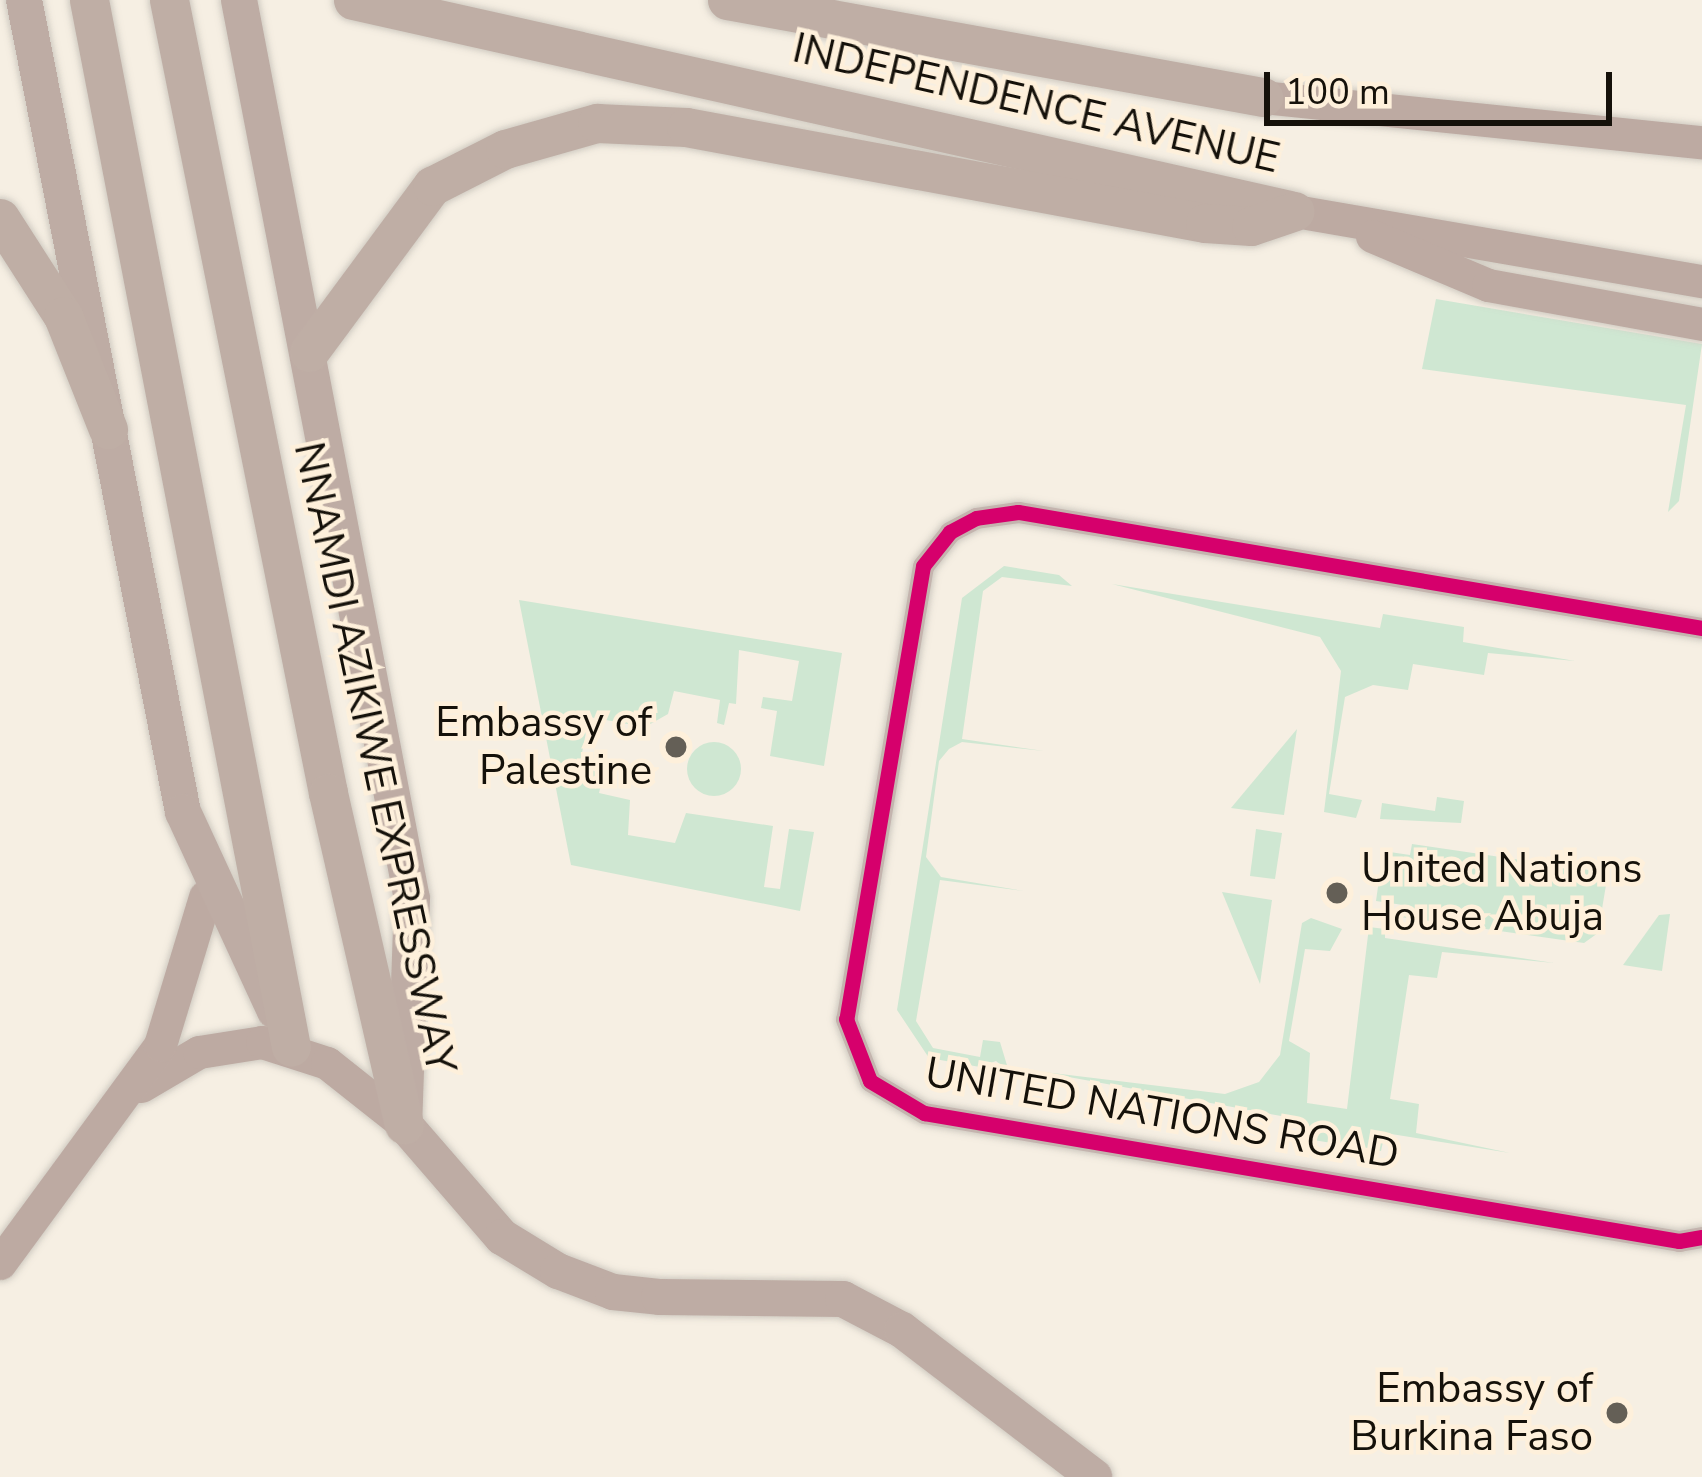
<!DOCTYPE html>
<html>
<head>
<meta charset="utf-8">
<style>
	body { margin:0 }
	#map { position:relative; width:1702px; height:1477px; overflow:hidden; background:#f6efe3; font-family:"Nunito Sans",sans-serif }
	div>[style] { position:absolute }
	.green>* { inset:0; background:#cfe7d2 }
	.round { border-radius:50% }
	.roads { filter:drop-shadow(0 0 3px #d0cbc2) drop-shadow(0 0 3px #d0cbc2) }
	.minor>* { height:21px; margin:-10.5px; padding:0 10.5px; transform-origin:10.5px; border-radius:10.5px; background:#c4b4ae }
	.primary>* { height:33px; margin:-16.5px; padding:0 16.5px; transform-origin:16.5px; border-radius:16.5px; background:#bdaaa2 }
	.trunk>* { height:36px; margin:-18px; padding:0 18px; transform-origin:18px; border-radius:18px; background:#beaca4 }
	.motorway>* { height:39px; margin:-19.5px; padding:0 19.5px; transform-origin:19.5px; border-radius:19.5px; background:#bfaea5 }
	.cycleway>* { height:15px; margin:-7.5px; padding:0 7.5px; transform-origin:7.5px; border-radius:7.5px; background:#d6006c }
	.dots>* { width:33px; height:33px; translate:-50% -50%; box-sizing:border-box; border:6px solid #fef0db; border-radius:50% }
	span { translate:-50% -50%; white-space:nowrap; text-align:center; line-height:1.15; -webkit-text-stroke:9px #fef0db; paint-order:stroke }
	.street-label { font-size:42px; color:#15110a }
	.poi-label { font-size:42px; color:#15110a }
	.right { translate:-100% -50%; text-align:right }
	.left { translate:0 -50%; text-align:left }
	.scale { position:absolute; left:1264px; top:72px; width:348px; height:54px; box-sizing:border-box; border:6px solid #15110a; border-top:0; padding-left:15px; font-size:36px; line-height:42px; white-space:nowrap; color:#15110a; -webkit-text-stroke:9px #fef0db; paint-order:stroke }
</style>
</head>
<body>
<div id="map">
	<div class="green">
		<i style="clip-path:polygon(1436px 299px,1702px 344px,1679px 501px,1668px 512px,1686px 405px,1422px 369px)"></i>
		<i style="clip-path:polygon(1004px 566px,1059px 575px,1072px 586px,1002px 577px,983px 591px,962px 739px,1044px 751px,962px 742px,949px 749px,939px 761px,926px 857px,941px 877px,1024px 891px,940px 880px,916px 1021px,933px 1048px,980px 1057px,983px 1040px,1000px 1042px,1009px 1072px,996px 1061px,980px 1067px,929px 1058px,897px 1010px,962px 598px)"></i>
		<i style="clip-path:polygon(1112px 584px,1380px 628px,1383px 614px,1464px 627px,1463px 642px,1575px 661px,1488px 653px,1484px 675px,1413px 664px,1408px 690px,1373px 685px,1345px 697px,1329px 794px,1362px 800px,1356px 818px,1324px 812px,1341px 671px,1320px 637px)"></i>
		<i style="clip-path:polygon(519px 600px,842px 653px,824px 766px,770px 756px,777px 711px,761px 708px,763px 697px,792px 701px,799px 661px,739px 650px,736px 704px,729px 703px,724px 725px,717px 723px,720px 700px,674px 691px,668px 714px,645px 727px,589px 717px,580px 763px,603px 776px,599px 793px,630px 800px,628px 835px,675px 843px,686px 813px,773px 826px,764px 887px,780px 889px,789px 829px,814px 832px,800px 911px,571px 865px)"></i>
		<i style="clip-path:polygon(1297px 729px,1284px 815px,1231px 808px)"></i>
		<i class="round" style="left:687px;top:742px;width:54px;height:54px"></i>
		<i style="clip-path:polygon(1437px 797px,1464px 801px,1461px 823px,1380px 819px,1382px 803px,1435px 811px)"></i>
		<i style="clip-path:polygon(1256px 829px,1282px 833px,1275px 879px,1250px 876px)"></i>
		<i style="clip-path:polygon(1412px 844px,1595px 871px,1606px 885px,1598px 933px,1584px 943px,1401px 917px,1403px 905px,1376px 901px,1383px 851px,1410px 855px)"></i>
		<i style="clip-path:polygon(1222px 892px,1272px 900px,1260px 984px)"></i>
		<i style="clip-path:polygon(1670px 914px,1662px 971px,1623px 965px,1659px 915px)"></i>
		<i style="clip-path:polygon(1311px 918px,1342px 929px,1330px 951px,1305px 949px,1289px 1041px,1310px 1053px,1307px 1103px,1347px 1109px,1369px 927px,1385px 929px,1385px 938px,1554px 963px,1442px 952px,1437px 978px,1409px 975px,1390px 1099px,1419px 1104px,1416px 1133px,1510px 1153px,1385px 1133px,1381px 1151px,1301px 1138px,1303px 1120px,1036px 1071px,1225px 1094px,1259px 1082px,1280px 1055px,1302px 923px)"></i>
	</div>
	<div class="roads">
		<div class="minor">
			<i style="left:1702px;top:628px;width:694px;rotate:-170.37deg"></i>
			<i style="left:1018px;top:512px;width:42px;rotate:171.9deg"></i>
			<i style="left:976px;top:518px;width:30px;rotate:152deg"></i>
			<i style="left:950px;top:532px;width:43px;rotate:128.5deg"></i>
			<i style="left:923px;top:566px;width:459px;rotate:99.6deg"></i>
			<i style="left:846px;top:1019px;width:66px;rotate:68.8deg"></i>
			<i style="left:870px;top:1081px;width:63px;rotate:30.7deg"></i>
			<i style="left:924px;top:1113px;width:766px;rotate:9.62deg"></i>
			<i style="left:1679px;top:1241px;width:23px;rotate:-10deg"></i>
		</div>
		<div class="primary">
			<i style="left:1263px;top:97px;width:441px;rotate:5.9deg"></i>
			<i style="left:1295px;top:211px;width:413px;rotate:9.8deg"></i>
			<i style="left:1372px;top:236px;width:126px;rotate:22.9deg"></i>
			<i style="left:1488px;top:285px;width:218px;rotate:10.3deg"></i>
			<i style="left:141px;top:1086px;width:67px;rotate:-30.4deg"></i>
			<i style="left:199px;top:1052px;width:64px;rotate:-9deg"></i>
			<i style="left:262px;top:1042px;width:68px;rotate:17.9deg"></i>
			<i style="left:327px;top:1063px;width:98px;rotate:38.4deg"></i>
			<i style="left:0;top:1263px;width:270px;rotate:-53.7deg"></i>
			<i style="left:160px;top:1045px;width:155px;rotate:-73.1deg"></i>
		</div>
		<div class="trunk">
			<i style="left:24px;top:0;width:827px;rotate:78.92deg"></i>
			<i style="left:183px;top:812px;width:219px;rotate:65.2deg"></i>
			<i style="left:239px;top:0;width:915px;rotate:79.11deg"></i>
			<i style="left:412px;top:899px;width:225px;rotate:92deg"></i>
			<i style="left:404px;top:1124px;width:150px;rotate:49.1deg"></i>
			<i style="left:502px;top:1237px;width:66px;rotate:31.3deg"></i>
			<i style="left:558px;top:1271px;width:59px;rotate:20.9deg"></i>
			<i style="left:613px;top:1292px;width:46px;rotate:6.2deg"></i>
			<i style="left:659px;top:1297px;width:184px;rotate:0.6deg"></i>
			<i style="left:843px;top:1299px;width:67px;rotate:27.7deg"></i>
			<i style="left:902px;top:1330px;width:242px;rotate:37.4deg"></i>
		</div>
		<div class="motorway">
			<i style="left:89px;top:0;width:1066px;rotate:79.08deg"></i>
			<i style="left:169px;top:0;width:809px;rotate:78.66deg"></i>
			<i style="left:328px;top:793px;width:340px;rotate:77.1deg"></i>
			<i style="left:353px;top:0;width:960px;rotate:12.63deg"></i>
			<i style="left:727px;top:0;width:545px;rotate:10.26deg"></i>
			<i style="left:0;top:218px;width:117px;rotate:57.3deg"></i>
			<i style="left:63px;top:316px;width:122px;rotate:68.3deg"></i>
			<i style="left:309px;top:352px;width:207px;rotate:-53.5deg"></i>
			<i style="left:432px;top:186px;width:82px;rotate:-26.9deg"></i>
			<i style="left:505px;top:149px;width:96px;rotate:-15.8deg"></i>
			<i style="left:597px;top:123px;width:89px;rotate:2.6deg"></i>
			<i style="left:686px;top:127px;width:528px;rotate:10.48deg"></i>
			<i style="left:1205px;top:223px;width:46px;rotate:3.7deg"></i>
			<i style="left:1251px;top:226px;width:46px;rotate:-18.8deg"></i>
		</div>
	</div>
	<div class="cycleway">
		<i style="left:1702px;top:628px;width:694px;rotate:-170.37deg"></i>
		<i style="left:1018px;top:512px;width:42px;rotate:171.9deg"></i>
		<i style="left:976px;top:518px;width:30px;rotate:152deg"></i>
		<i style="left:950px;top:532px;width:43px;rotate:128.5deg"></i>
		<i style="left:923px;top:566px;width:459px;rotate:99.6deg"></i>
		<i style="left:846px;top:1019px;width:66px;rotate:68.8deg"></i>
		<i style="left:870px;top:1081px;width:63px;rotate:30.7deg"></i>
		<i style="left:924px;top:1113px;width:766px;rotate:9.62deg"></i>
		<i style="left:1679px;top:1241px;width:23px;rotate:-10deg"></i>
	</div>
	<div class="dots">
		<i style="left:676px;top:747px;background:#645f56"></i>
		<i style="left:1337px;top:893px;background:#645f56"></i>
		<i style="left:1617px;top:1413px;background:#645f56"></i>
	</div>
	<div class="street-label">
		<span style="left:1036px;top:104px;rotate:13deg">INDEPENDENCE AVENUE</span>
		<span style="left:374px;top:758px;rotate:78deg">NNAMDI AZIKIWE EXPRESSWAY</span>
		<span style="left:1162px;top:1114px;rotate:10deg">UNITED NATIONS ROAD</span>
	</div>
	<div class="poi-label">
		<span class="right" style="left:652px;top:747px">Embassy of<br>Palestine</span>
		<span class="left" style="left:1361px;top:893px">United Nations<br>House Abuja</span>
		<span class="right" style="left:1593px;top:1413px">Embassy of<br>Burkina Faso</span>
	</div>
	<div class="scale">100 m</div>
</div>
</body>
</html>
